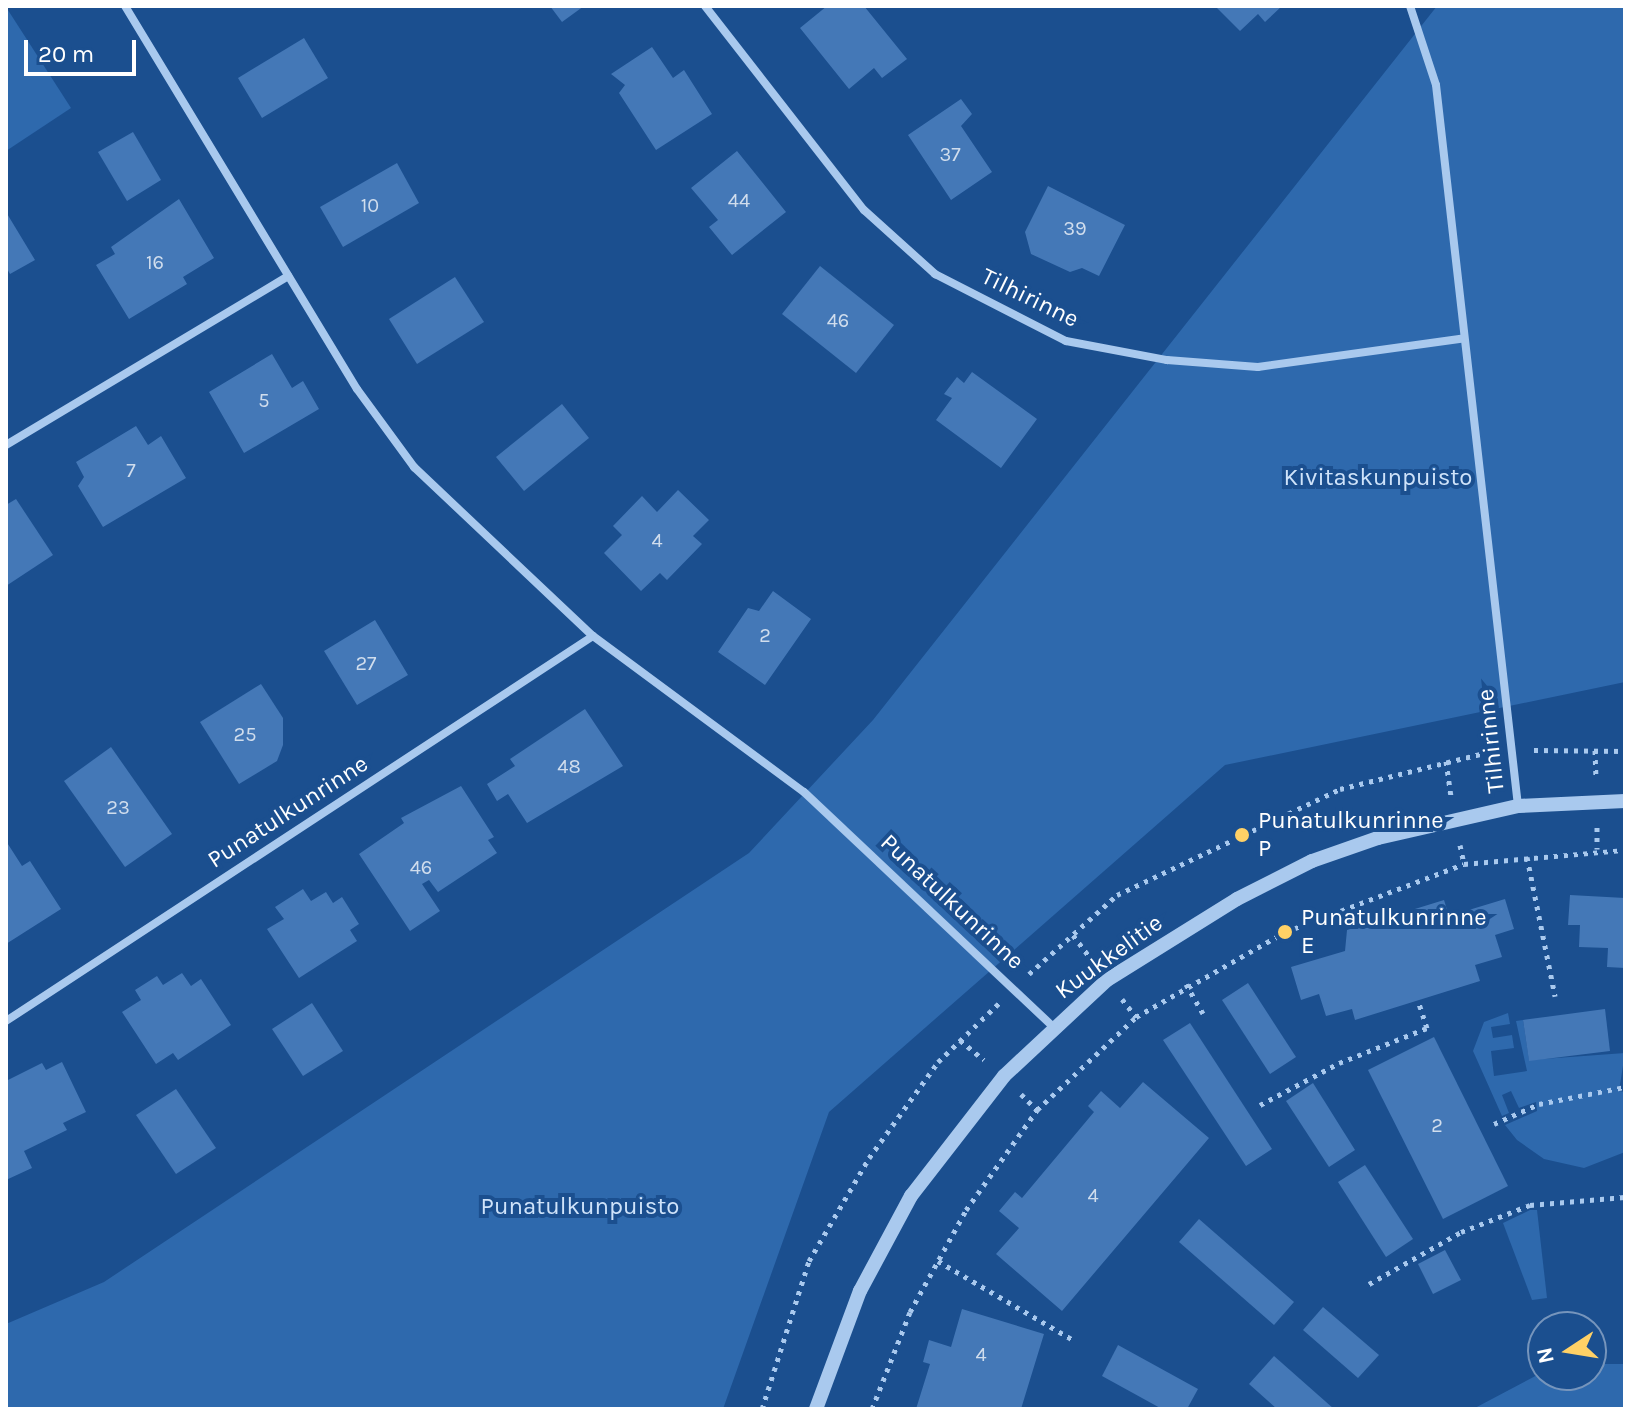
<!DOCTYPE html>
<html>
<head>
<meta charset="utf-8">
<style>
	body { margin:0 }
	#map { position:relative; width:1631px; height:1415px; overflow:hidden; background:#1b4f8f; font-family:Karla,sans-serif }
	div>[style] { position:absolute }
	.green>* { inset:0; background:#2e69ad }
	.building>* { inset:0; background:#4478b7 }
	.path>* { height:5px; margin-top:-2.5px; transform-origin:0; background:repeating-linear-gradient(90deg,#a9c9ee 0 4px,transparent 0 10px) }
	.minor>* { height:8px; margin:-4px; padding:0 4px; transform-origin:4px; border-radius:4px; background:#a9c9ee }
	.tertiary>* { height:14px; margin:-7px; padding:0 7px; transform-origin:7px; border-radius:7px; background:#a9c9ee }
	.dots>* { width:22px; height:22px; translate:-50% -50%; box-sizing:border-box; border:4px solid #1b4f8f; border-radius:50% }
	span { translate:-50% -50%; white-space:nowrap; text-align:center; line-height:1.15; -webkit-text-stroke:8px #1b4f8f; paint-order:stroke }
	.number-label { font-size:20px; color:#d0dded }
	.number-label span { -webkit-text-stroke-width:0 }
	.street-label { font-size:24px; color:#fff }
	.park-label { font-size:24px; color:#cfe3fa }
	.poi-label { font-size:24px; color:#fff }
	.left { translate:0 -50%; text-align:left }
	.frame { position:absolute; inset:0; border:8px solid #fff; pointer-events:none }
	.north { position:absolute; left:1527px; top:1311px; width:80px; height:80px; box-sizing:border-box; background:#1b4f8f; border:2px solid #7695bc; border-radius:50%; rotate:258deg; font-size:22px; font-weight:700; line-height:32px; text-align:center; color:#fff }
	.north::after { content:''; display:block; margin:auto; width:28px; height:36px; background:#ffd166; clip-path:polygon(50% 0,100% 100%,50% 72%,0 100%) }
	.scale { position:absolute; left:24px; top:40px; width:112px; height:36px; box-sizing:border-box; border:4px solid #fff; border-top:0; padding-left:10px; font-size:24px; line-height:28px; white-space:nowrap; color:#fff; -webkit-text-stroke:6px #1b4f8f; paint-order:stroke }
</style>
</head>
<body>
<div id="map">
	<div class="green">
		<i style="clip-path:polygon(1437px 6px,1625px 6px,1625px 682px,1225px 765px,829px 1112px,723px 1409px,6px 1409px,6px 1324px,104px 1282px,749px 853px,873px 720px)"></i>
		<i style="clip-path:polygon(6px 7px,71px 108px,6px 151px)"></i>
		<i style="clip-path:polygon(1508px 1013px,1510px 1024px,1491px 1027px,1493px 1038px,1512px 1035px,1514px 1048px,1491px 1051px,1494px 1076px,1527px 1071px,1516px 1021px,1523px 1020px,1529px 1060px,1625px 1053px,1619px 1091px,1625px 1092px,1625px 1152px,1584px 1168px,1544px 1159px,1517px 1140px,1505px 1125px,1537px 1111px,1536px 1102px,1519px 1108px,1511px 1091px,1502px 1095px,1509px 1113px,1502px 1116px,1473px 1051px,1484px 1022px)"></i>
		<i style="clip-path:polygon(1530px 1210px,1537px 1210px,1547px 1298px,1532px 1300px,1503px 1223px)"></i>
		<i style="clip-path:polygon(1591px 1364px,1625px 1364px,1625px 1409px,1473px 1409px,1543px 1372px,1591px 1375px)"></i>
	</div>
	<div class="building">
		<i style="clip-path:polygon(550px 6px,584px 6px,562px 22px)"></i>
		<i style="clip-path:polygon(827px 6px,864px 6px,907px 59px,882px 78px,874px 68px,849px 89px,800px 28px)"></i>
		<i style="clip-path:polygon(1215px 6px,1282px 6px,1265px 22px,1258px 14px,1240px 31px)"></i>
		<i style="clip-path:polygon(304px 38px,328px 78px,262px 118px,238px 78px)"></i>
		<i style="clip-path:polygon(652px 47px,673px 78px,684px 70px,712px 114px,656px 150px,619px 93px,625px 85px,611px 74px)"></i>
		<i style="clip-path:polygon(961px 99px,972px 114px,961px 126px,992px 172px,951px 200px,908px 135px)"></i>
		<i style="clip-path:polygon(133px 132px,161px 180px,127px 201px,98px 152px)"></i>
		<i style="clip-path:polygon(737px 151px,786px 212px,732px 255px,709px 227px,718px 220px,691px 188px)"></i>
		<i style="clip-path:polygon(397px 163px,419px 203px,343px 247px,320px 207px)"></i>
		<i style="clip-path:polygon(1048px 186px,1125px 225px,1099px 276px,1082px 268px,1070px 272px,1031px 254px,1025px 232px)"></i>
		<i style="clip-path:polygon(179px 199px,214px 258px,183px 277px,187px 284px,129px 319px,96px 265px,115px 254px,111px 247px)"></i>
		<i style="clip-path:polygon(6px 212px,35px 260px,10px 274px,6px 267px)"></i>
		<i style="clip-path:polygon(820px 266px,894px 325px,856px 373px,782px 314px)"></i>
		<i style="clip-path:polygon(455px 277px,484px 322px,417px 364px,389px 319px)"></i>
		<i style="clip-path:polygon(272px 354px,292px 388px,303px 381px,319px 409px,244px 453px,209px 392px)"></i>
		<i style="clip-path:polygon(972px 372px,1037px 419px,1001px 468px,936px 420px,952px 398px,944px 394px,957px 377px,964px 383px)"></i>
		<i style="clip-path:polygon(562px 404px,589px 438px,524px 491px,496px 457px)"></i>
		<i style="clip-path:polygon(136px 426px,148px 445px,161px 436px,186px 478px,103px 527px,78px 486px,84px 477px,76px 462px)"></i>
		<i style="clip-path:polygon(678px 490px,709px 520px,693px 536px,702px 544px,667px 580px,660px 573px,641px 591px,604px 553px,622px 535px,613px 526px,642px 496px,657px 512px)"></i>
		<i style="clip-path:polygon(16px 499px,53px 555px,6px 586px,6px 505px)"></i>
		<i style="clip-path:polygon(773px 591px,811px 619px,765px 685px,718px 652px,748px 608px,759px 611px)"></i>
		<i style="clip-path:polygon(375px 620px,408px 675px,357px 705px,324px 651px)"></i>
		<i style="clip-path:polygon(261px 684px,283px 718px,283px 745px,277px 761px,239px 784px,200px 722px)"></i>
		<i style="clip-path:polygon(585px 709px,623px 766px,527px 823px,508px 794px,497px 801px,487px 784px,515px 766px,510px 759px)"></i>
		<i style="clip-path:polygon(111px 747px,172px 834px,125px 867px,64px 781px)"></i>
		<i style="clip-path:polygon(461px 786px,494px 837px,488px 840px,497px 853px,438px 892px,429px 880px,422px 884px,440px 911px,410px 931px,359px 854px,404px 823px,401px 818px)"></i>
		<i style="clip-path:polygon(6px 841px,22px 866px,30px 861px,61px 909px,6px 944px)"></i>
		<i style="clip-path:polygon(303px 889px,311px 901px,326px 892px,333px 903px,342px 897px,359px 924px,350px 930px,357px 941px,299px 978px,267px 929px,284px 919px,275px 907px)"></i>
		<i style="clip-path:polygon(1570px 895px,1625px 898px,1625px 968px,1607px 967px,1608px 948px,1579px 947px,1580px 925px,1568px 925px)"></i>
		<i style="clip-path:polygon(1505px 899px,1514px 929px,1495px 935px,1502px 957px,1475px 965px,1480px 981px,1355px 1020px,1352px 1009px,1326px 1016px,1319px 994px,1301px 1000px,1291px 967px,1345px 951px,1347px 930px,1444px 900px,1449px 916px)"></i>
		<i style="clip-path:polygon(182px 973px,191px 986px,201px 979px,231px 1025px,178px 1060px,173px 1053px,156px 1064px,122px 1012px,141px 1000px,135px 990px,157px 976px,163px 985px)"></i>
		<i style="clip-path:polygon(1248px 983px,1296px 1057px,1270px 1074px,1222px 1000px)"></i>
		<i style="clip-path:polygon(312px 1003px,343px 1051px,303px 1076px,272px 1029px)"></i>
		<i style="clip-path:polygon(1605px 1009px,1610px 1051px,1529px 1061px,1523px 1020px)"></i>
		<i style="clip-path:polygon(1190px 1023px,1272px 1149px,1246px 1166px,1163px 1040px)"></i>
		<i style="clip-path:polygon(1434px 1037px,1508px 1186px,1443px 1219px,1368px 1070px)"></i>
		<i style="clip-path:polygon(62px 1062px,86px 1112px,63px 1123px,67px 1130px,24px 1151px,32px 1168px,6px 1180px,6px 1081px,42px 1063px,46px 1070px)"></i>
		<i style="clip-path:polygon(1143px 1082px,1209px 1138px,1062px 1311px,996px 1254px,1019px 1228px,999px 1211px,1015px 1192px,1022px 1198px,1094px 1112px,1088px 1106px,1101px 1091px,1120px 1108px)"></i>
		<i style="clip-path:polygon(1313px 1083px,1355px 1150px,1329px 1167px,1286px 1101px)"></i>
		<i style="clip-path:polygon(176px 1089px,216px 1148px,176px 1174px,136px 1115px)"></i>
		<i style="clip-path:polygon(1365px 1165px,1413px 1239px,1386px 1257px,1338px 1182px)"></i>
		<i style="clip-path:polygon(1199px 1219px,1294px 1302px,1274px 1325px,1179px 1242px)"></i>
		<i style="clip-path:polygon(1445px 1250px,1461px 1280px,1433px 1294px,1418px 1264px)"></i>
		<i style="clip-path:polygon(1323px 1307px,1379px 1355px,1358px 1378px,1303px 1330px)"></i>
		<i style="clip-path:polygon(962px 1309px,1044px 1334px,1021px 1409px,916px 1409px,930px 1364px,923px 1362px,929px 1340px,951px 1347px)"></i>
		<i style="clip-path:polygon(1118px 1345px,1198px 1389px,1187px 1409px,1162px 1409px,1102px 1376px)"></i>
		<i style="clip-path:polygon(1274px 1356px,1334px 1409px,1277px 1409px,1249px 1384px)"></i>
	</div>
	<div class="path">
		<i style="left:1534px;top:750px;width:91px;rotate:0.6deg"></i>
		<i style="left:1595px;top:750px;width:27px;rotate:88deg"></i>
		<i style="left:1446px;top:761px;width:35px;rotate:82deg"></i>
		<i style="left:1597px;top:827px;width:22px;rotate:90deg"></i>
		<i style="left:1460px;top:845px;width:19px;rotate:78deg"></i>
		<i style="left:1527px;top:857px;width:142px;rotate:78.6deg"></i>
		<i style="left:1073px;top:935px;width:31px;rotate:53deg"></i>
		<i style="left:1029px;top:974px;width:118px;rotate:-41.9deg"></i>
		<i style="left:1117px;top:895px;width:247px;rotate:-25.4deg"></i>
		<i style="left:1340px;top:789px;width:153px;rotate:-14deg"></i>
		<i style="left:1186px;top:984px;width:34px;rotate:60deg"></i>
		<i style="left:1122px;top:999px;width:23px;rotate:52deg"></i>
		<i style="left:960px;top:1040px;width:31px;rotate:40deg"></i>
		<i style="left:1021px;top:1094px;width:23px;rotate:45deg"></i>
		<i style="left:1260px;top:1105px;width:89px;rotate:-28deg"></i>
		<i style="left:1339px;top:1063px;width:95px;rotate:-21.7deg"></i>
		<i style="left:1427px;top:1028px;width:29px;rotate:-108deg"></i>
		<i style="left:1494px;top:1124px;width:49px;rotate:-24deg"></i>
		<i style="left:1539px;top:1104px;width:88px;rotate:-11.2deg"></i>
		<i style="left:938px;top:1261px;width:156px;rotate:30.3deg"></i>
		<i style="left:1369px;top:1284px;width:106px;rotate:-29.5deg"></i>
		<i style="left:1461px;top:1232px;width:74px;rotate:-21.4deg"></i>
		<i style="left:1530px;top:1205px;width:95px;rotate:-4.8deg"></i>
		<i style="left:762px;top:1409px;width:155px;rotate:-72.4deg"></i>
		<i style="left:809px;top:1261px;width:119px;rotate:-59.8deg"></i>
		<i style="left:869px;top:1158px;width:118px;rotate:-54.3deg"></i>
		<i style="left:938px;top:1062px;width:85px;rotate:-44deg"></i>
		<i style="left:872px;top:1409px;width:104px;rotate:-68.6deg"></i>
		<i style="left:910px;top:1312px;width:116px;rotate:-61.2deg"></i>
		<i style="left:966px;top:1210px;width:123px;rotate:-54.6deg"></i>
		<i style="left:1037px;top:1110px;width:136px;rotate:-43.2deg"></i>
		<i style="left:1136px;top:1017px;width:172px;rotate:-29.7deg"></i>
		<i style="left:1285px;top:932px;width:191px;rotate:-20.8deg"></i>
		<i style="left:1464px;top:864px;width:162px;rotate:-5deg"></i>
	</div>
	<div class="minor">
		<i style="left:125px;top:6px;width:448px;rotate:58.8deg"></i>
		<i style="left:357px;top:389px;width:97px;rotate:53.8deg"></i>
		<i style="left:414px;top:467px;width:246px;rotate:43.4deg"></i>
		<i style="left:593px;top:636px;width:262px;rotate:36.5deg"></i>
		<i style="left:804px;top:792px;width:341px;rotate:43.3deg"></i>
		<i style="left:705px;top:6px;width:259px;rotate:52.1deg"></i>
		<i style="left:864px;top:210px;width:96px;rotate:42deg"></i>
		<i style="left:935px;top:274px;width:147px;rotate:27.1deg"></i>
		<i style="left:1066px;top:341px;width:103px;rotate:10.7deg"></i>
		<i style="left:1167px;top:360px;width:91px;rotate:4.4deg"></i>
		<i style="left:1258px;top:367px;width:205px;rotate:-7.9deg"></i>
		<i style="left:1410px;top:6px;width:83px;rotate:71.8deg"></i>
		<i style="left:1436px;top:85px;width:726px;rotate:83.51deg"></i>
		<i style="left:6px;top:445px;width:329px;rotate:-30.9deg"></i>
		<i style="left:6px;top:1021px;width:702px;rotate:-33.26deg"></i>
	</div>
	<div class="tertiary">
		<i style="left:816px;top:1409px;width:126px;rotate:-69.6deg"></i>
		<i style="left:860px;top:1291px;width:108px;rotate:-61.8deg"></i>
		<i style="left:911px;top:1196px;width:152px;rotate:-52.2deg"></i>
		<i style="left:1004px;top:1076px;width:141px;rotate:-43deg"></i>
		<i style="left:1107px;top:980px;width:153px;rotate:-31.9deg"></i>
		<i style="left:1237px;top:899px;width:84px;rotate:-26.9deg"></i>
		<i style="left:1312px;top:861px;width:70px;rotate:-19.2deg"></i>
		<i style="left:1378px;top:838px;width:144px;rotate:-12.9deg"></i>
		<i style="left:1518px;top:806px;width:107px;rotate:-2.7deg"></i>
	</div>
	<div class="dots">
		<i style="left:1242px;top:835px;background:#ffd166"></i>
		<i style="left:1285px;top:932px;background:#ffd166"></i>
	</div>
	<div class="number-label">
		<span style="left:950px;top:154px">37</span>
		<span style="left:739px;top:200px">44</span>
		<span style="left:370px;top:205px">10</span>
		<span style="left:1075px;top:228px">39</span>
		<span style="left:155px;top:262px">16</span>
		<span style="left:838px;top:320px">46</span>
		<span style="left:264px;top:400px">5</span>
		<span style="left:131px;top:470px">7</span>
		<span style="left:657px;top:540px">4</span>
		<span style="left:765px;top:635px">2</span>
		<span style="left:366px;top:663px">27</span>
		<span style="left:245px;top:734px">25</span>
		<span style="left:569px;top:766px">48</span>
		<span style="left:118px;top:807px">23</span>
		<span style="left:421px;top:867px">46</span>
		<span style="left:1437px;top:1125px">2</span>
		<span style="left:1093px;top:1195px">4</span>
		<span style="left:981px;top:1354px">4</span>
	</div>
	<div class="street-label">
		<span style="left:1030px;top:298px;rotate:26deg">Tilhirinne</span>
		<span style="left:1491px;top:741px;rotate:-96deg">Tilhirinne</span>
		<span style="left:288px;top:812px;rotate:-33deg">Punatulkunrinne</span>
		<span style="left:952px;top:902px;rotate:43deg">Punatulkunrinne</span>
		<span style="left:1109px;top:957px;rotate:-36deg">Kuukkelitie</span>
	</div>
	<div class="park-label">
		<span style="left:1378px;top:478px">Kivitaskunpuisto</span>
		<span style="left:580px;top:1207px">Punatulkunpuisto</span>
	</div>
	<div class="poi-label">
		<span class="left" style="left:1258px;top:835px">Punatulkunrinne<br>P</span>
		<span class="left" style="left:1301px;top:932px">Punatulkunrinne<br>E</span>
	</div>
	<div class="frame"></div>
	<div class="north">N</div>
	<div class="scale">20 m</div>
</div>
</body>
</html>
